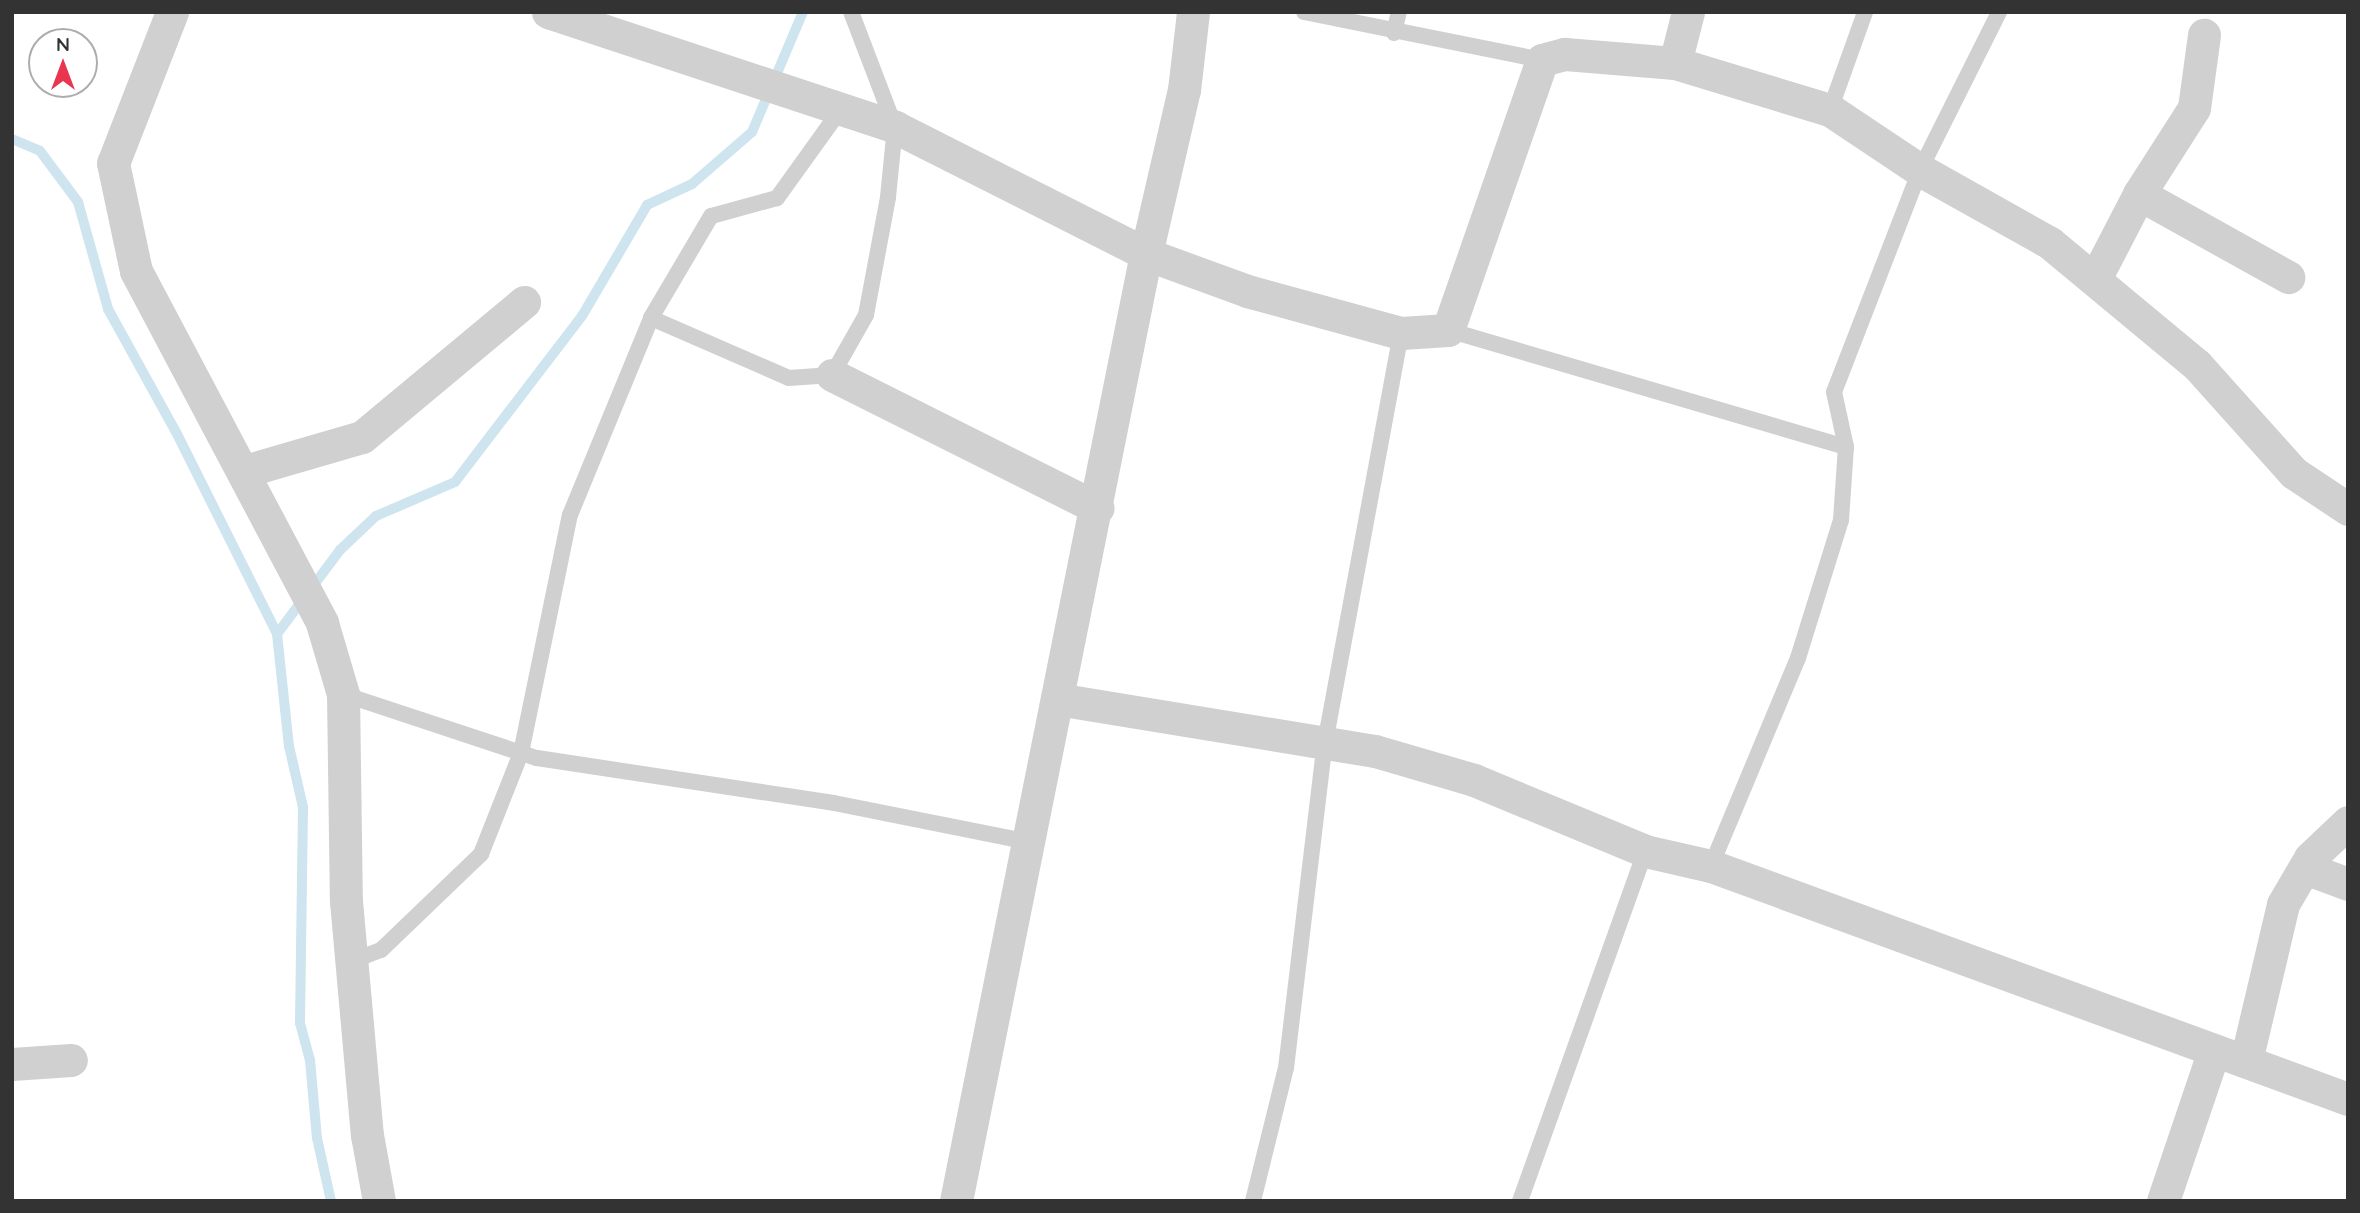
<!DOCTYPE html>
<html>
<head>
<meta charset="utf-8">
<style>
	body { margin:0 }
	#map { position:relative; width:2360px; height:1213px; overflow:hidden; background:#fff; font-family:Quicksand,sans-serif }
	div>[style] { position:absolute }
	.stream>* { height:10px; margin:-5px; padding:0 5px; transform-origin:5px; border-radius:5px; background:#cee4ee }
	.service>* { height:16px; margin:-8px; padding:0 8px; transform-origin:8px; border-radius:8px; background:#d0d0d0 }
	.minor>* { height:33px; margin:-16.5px; padding:0 16.5px; transform-origin:16.5px; border-radius:16.5px; background:#d0d0d0 }
	span { translate:-50% -50%; white-space:nowrap; text-align:center; line-height:1.15; -webkit-text-stroke:7px #fff; paint-order:stroke }
	.frame { position:absolute; inset:0; border:14px solid #333; pointer-events:none }
	.north { position:absolute; left:28px; top:28px; width:70px; height:70px; box-sizing:border-box; background:#fff; border:2px solid #adadad; border-radius:50%; rotate:0deg; font-size:19px; font-weight:700; line-height:28px; text-align:center; color:#333 }
	.north::after { content:''; display:block; margin:auto; width:24px; height:32px; background:#e9364e; clip-path:polygon(50% 0,100% 100%,50% 72%,0 100%) }
</style>
</head>
<body>
<div id="map">
	<div class="stream">
		<i style="left:12px;top:139px;width:30px;rotate:23deg"></i>
		<i style="left:40px;top:151px;width:64px;rotate:53.3deg"></i>
		<i style="left:78px;top:202px;width:111px;rotate:74.3deg"></i>
		<i style="left:108px;top:309px;width:141px;rotate:61.1deg"></i>
		<i style="left:176px;top:432px;width:226px;rotate:63.4deg"></i>
		<i style="left:277px;top:634px;width:113px;rotate:83.9deg"></i>
		<i style="left:289px;top:746px;width:63px;rotate:77.1deg"></i>
		<i style="left:303px;top:807px;width:216px;rotate:90.8deg"></i>
		<i style="left:300px;top:1023px;width:38px;rotate:75deg"></i>
		<i style="left:310px;top:1060px;width:78px;rotate:84.9deg"></i>
		<i style="left:317px;top:1138px;width:65px;rotate:77.5deg"></i>
		<i style="left:277px;top:634px;width:105px;rotate:-53.1deg"></i>
		<i style="left:340px;top:550px;width:50px;rotate:-43.4deg"></i>
		<i style="left:376px;top:516px;width:86px;rotate:-23.3deg"></i>
		<i style="left:455px;top:482px;width:209px;rotate:-52.6deg"></i>
		<i style="left:582px;top:316px;width:129px;rotate:-59.6deg"></i>
		<i style="left:647px;top:205px;width:50px;rotate:-25deg"></i>
		<i style="left:692px;top:184px;width:79px;rotate:-40.9deg"></i>
		<i style="left:752px;top:132px;width:130px;rotate:-67deg"></i>
	</div>
	<div class="service">
		<i style="left:1304px;top:12px;width:243px;rotate:11.4deg"></i>
		<i style="left:1394px;top:33px;width:22px;rotate:-77deg"></i>
		<i style="left:841px;top:109px;width:110px;rotate:125.7deg"></i>
		<i style="left:777px;top:198px;width:68px;rotate:164.7deg"></i>
		<i style="left:711px;top:216px;width:118px;rotate:120.5deg"></i>
		<i style="left:651px;top:318px;width:150px;rotate:23.5deg"></i>
		<i style="left:789px;top:378px;width:43px;rotate:-4deg"></i>
		<i style="left:832px;top:375px;width:69px;rotate:-60.5deg"></i>
		<i style="left:866px;top:315px;width:120px;rotate:-79.4deg"></i>
		<i style="left:888px;top:197px;width:70px;rotate:-84.3deg"></i>
		<i style="left:895px;top:127px;width:123px;rotate:-110.9deg"></i>
		<i style="left:1830px;top:110px;width:104px;rotate:-70.3deg"></i>
		<i style="left:1448px;top:330px;width:415px;rotate:16.4deg"></i>
		<i style="left:343px;top:694px;width:204px;rotate:18.3deg"></i>
		<i style="left:537px;top:758px;width:300px;rotate:8.6deg"></i>
		<i style="left:834px;top:803px;width:199px;rotate:11.3deg"></i>
		<i style="left:1711px;top:866px;width:225px;rotate:-67.3deg"></i>
		<i style="left:1798px;top:658px;width:145px;rotate:-72.7deg"></i>
		<i style="left:1841px;top:520px;width:73px;rotate:-86.1deg"></i>
		<i style="left:1846px;top:447px;width:56px;rotate:-102.3deg"></i>
		<i style="left:1834px;top:392px;width:238px;rotate:-68.8deg"></i>
		<i style="left:1920px;top:170px;width:177px;rotate:-63.4deg"></i>
		<i style="left:352px;top:961px;width:31px;rotate:-21deg"></i>
		<i style="left:381px;top:950px;width:139px;rotate:-43.8deg"></i>
		<i style="left:481px;top:854px;width:109px;rotate:-68.4deg"></i>
		<i style="left:521px;top:753px;width:243px;rotate:-78.4deg"></i>
		<i style="left:570px;top:515px;width:213px;rotate:-67.6deg"></i>
		<i style="left:1253px;top:1201px;width:137px;rotate:-76.1deg"></i>
		<i style="left:1286px;top:1068px;width:327px;rotate:-83.2deg"></i>
		<i style="left:1325px;top:743px;width:417px;rotate:-79.5deg"></i>
		<i style="left:1520px;top:1201px;width:372px;rotate:-70.3deg"></i>
	</div>
	<div class="minor">
		<i style="left:172px;top:12px;width:162px;rotate:111.3deg"></i>
		<i style="left:113px;top:163px;width:110px;rotate:78deg"></i>
		<i style="left:136px;top:271px;width:398px;rotate:62.1deg"></i>
		<i style="left:322px;top:623px;width:74px;rotate:73.5deg"></i>
		<i style="left:343px;top:694px;width:207px;rotate:89.2deg"></i>
		<i style="left:346px;top:901px;width:235px;rotate:84.9deg"></i>
		<i style="left:367px;top:1135px;width:67px;rotate:79.7deg"></i>
		<i style="left:548px;top:12px;width:366px;rotate:18.3deg"></i>
		<i style="left:895px;top:127px;width:281px;rotate:26.8deg"></i>
		<i style="left:1146px;top:254px;width:108px;rotate:20.1deg"></i>
		<i style="left:1247px;top:291px;width:160px;rotate:15.3deg"></i>
		<i style="left:1401px;top:333px;width:47px;rotate:-3.7deg"></i>
		<i style="left:1448px;top:330px;width:286px;rotate:-70.8deg"></i>
		<i style="left:1542px;top:60px;width:24px;rotate:-15deg"></i>
		<i style="left:1565px;top:54px;width:110px;rotate:4.7deg"></i>
		<i style="left:1675px;top:63px;width:53px;rotate:-75.7deg"></i>
		<i style="left:1675px;top:63px;width:162px;rotate:16.9deg"></i>
		<i style="left:1830px;top:110px;width:108px;rotate:33.7deg"></i>
		<i style="left:1920px;top:170px;width:149px;rotate:29.3deg"></i>
		<i style="left:2050px;top:243px;width:191px;rotate:39.7deg"></i>
		<i style="left:2197px;top:365px;width:145px;rotate:48.1deg"></i>
		<i style="left:2294px;top:473px;width:65px;rotate:33.7deg"></i>
		<i style="left:2139px;top:194px;width:171px;rotate:29.1deg"></i>
		<i style="left:2095px;top:279px;width:96px;rotate:-62.6deg"></i>
		<i style="left:2139px;top:194px;width:102px;rotate:-57.4deg"></i>
		<i style="left:2194px;top:108px;width:74px;rotate:-82.2deg"></i>
		<i style="left:832px;top:375px;width:297px;rotate:26.6deg"></i>
		<i style="left:245px;top:471px;width:122px;rotate:-16.2deg"></i>
		<i style="left:362px;top:437px;width:211px;rotate:-39.8deg"></i>
		<i style="left:1057px;top:699px;width:322px;rotate:9.3deg"></i>
		<i style="left:1375px;top:751px;width:103px;rotate:16.3deg"></i>
		<i style="left:1474px;top:780px;width:185px;rotate:22.5deg"></i>
		<i style="left:1645px;top:851px;width:68px;rotate:12.8deg"></i>
		<i style="left:1711px;top:866px;width:678px;rotate:20.09deg"></i>
		<i style="left:2305px;top:868px;width:46px;rotate:20.4deg"></i>
		<i style="left:2246px;top:1061px;width:161px;rotate:-76.7deg"></i>
		<i style="left:2283px;top:904px;width:53px;rotate:-59.6deg"></i>
		<i style="left:2310px;top:858px;width:52px;rotate:-43.5deg"></i>
		<i style="left:12px;top:1064px;width:59px;rotate:-3.9deg"></i>
		<i style="left:956px;top:1201px;width:966px;rotate:-78.66deg"></i>
		<i style="left:1146px;top:254px;width:168px;rotate:-77deg"></i>
		<i style="left:1184px;top:90px;width:79px;rotate:-83.4deg"></i>
		<i style="left:2163px;top:1201px;width:159px;rotate:-71.3deg"></i>
	</div>
	<div class="frame"></div>
	<div class="north">N</div>
</div>
</body>
</html>
